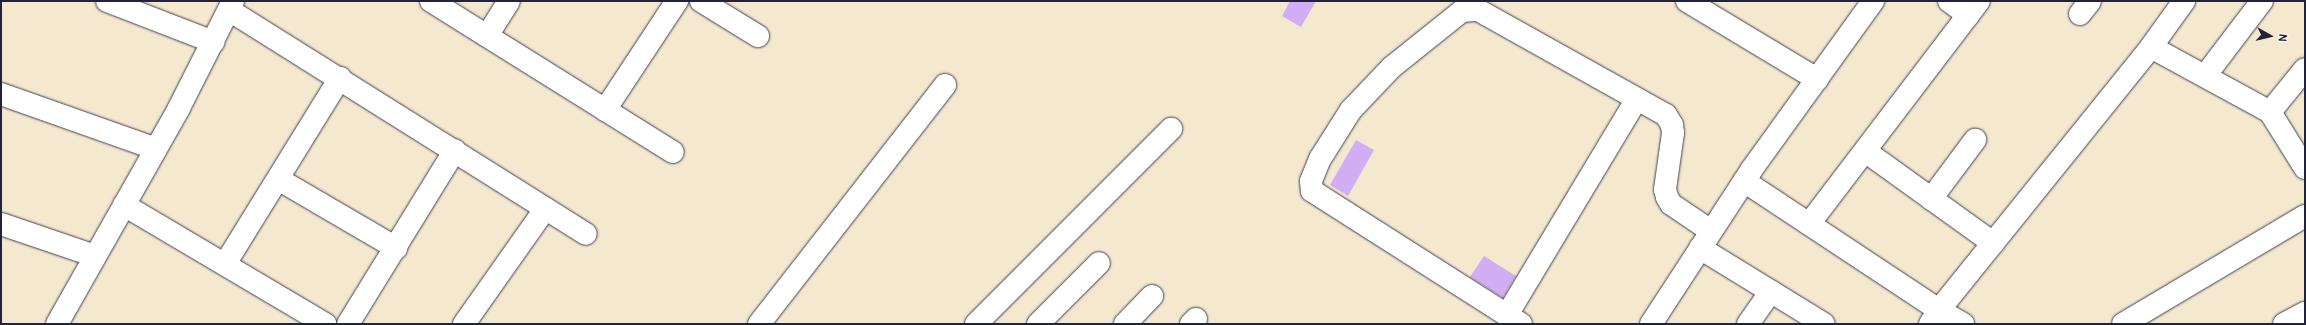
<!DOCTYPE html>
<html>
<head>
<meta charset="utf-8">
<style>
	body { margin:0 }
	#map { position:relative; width:2306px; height:325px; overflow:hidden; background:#f4e8cf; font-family:Pangolin,sans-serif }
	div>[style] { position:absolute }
	.building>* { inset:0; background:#d1adf4 }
	.roads { filter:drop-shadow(0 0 1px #424051) drop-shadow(0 0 1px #424051) }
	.minor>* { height:22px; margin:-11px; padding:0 11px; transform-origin:11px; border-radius:11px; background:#fff }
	span { translate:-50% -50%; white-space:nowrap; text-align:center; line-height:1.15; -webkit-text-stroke:3px #fbf7ec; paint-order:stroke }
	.frame { position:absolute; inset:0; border:2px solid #22223b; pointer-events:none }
	.north { position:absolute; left:2250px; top:16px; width:40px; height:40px; -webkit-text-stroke:3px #fbf7ec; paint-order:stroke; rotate:98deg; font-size:11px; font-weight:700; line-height:16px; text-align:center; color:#22223b }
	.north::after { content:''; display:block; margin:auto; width:14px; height:18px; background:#22223b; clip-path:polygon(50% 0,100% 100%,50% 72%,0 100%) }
</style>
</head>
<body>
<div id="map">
	<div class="building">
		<i style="clip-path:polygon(1290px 1px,1316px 1px,1301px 27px,1282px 16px)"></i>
		<i style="clip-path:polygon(1356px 140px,1374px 150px,1348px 196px,1330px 185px)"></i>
		<i style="clip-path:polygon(1484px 256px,1516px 276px,1503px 298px,1470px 277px)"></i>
	</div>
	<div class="roads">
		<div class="minor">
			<i style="left:107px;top:1px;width:114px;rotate:21.1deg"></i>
			<i style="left:431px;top:1px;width:285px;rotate:32deg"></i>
			<i style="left:701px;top:1px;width:67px;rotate:31.6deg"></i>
			<i style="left:1687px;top:1px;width:152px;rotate:31deg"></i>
			<i style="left:1949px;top:1px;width:24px;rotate:36deg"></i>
			<i style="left:229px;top:10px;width:421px;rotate:32.1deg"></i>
			<i style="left:2080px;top:14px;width:16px;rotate:-52deg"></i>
			<i style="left:487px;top:36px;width:41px;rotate:-57.8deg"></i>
			<i style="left:2151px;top:47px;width:57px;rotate:-54.3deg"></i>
			<i style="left:2205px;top:76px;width:94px;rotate:-52.8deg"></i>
			<i style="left:1px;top:94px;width:164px;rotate:19.5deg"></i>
			<i style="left:605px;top:110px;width:131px;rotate:-56.6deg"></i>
			<i style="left:2270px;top:112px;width:55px;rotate:-50.9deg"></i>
			<i style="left:1865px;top:151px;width:158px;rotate:35.7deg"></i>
			<i style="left:278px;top:179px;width:137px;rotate:30.3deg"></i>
			<i style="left:1744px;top:181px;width:234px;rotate:33.5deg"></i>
			<i style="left:1939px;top:310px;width:338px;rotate:-51.1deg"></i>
			<i style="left:2151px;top:47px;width:136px;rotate:28.6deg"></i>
			<i style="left:2270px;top:112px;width:66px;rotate:58deg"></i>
			<i style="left:1931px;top:199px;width:74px;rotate:-53.3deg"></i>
			<i style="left:124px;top:205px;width:234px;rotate:30.6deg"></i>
			<i style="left:1px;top:224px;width:99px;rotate:18.8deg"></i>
			<i style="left:1809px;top:224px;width:280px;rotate:-52.7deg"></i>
			<i style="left:1700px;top:248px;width:145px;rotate:31.5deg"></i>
			<i style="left:225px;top:264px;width:219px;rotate:-58.3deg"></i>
			<i style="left:1507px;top:315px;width:252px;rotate:-59deg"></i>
			<i style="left:57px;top:324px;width:248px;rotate:-60.5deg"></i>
			<i style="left:179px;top:108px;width:120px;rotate:-63.2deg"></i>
			<i style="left:348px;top:324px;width:204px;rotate:-58.4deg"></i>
			<i style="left:464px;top:324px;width:141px;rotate:-54.8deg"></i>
			<i style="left:759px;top:324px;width:303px;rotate:-52.1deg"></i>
			<i style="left:976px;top:324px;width:276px;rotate:-45deg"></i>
			<i style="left:1038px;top:324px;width:86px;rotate:-45deg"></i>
			<i style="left:1125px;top:324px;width:39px;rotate:-46deg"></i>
			<i style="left:1191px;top:324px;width:7px;rotate:-45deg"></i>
			<i style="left:1521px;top:324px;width:248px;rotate:-147.5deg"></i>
			<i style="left:1312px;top:191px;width:10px;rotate:-96deg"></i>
			<i style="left:1311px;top:181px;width:24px;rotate:-68deg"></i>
			<i style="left:1320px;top:159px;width:58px;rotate:-57.7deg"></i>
			<i style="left:1351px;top:110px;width:59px;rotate:-46.4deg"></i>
			<i style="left:1392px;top:67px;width:90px;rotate:-38.7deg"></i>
			<i style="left:1462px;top:11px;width:16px;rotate:-4deg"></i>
			<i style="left:1478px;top:10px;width:215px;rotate:29.2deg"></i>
			<i style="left:1666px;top:115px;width:12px;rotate:59deg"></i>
			<i style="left:1672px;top:125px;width:8px;rotate:83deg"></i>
			<i style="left:1673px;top:133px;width:57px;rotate:98.1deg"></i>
			<i style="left:1665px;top:189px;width:8px;rotate:76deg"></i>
			<i style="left:1667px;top:197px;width:8px;rotate:60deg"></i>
			<i style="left:1671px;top:204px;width:48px;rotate:34deg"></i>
			<i style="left:1651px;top:324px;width:185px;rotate:-56.9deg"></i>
			<i style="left:1752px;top:169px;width:207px;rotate:-54.2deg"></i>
			<i style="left:1748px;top:324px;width:40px;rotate:-55.1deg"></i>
			<i style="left:1930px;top:324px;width:17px;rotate:-57deg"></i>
			<i style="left:1939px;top:310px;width:28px;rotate:30deg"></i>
			<i style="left:2123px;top:324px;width:212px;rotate:-30.7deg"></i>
			<i style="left:2284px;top:324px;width:24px;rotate:-28deg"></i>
		</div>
	</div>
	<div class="frame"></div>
	<div class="north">N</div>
</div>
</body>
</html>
